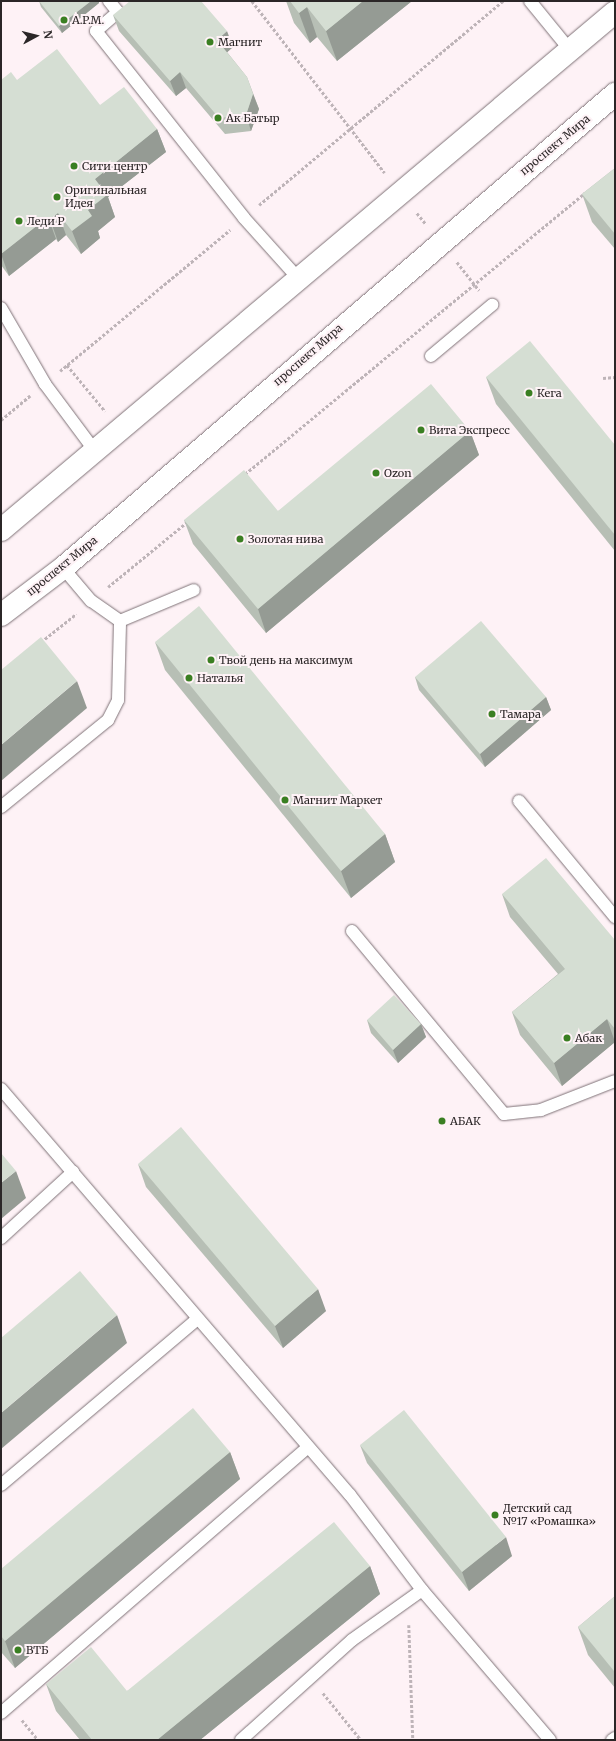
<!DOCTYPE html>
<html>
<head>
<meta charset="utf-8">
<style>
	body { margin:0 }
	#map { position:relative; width:616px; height:1741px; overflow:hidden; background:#fef2f6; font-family:Merriweather,serif }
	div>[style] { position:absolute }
	.path>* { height:2.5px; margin-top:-1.25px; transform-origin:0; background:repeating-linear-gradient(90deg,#beb4b8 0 3px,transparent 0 5px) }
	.roads { filter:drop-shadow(0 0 1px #7f7277) drop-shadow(0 0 1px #7f7277) }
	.service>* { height:12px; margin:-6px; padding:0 6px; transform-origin:6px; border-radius:6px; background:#fff }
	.secondary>* { height:22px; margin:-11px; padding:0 11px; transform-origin:11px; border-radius:11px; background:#fff }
	.wall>* { inset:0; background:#b7bfb5 }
	.shaded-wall>* { inset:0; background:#959b94 }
	.building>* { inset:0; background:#d5ded3 }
	.dots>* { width:11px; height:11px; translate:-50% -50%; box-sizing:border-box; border:2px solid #fef2f6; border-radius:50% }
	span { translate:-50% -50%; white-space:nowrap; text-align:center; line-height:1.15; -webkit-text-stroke:4px #fef2f6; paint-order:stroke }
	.poi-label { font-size:11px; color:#2b2627 }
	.left { translate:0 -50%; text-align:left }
	.street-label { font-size:11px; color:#2b2627 }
	.frame { position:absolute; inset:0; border:2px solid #2b2627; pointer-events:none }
	.north { position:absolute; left:16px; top:16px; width:40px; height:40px; -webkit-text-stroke:3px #fef2f6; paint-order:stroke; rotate:83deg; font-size:11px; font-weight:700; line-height:16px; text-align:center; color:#2b2627 }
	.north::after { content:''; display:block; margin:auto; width:14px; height:18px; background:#2b2627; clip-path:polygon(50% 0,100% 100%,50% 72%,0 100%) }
</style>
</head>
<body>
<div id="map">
	<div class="path">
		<i style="left:252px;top:1px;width:217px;rotate:52.3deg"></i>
		<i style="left:259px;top:205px;width:318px;rotate:-39.9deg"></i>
		<i style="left:417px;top:213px;width:14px;rotate:51deg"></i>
		<i style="left:457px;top:262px;width:36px;rotate:52deg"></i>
		<i style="left:67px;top:365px;width:60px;rotate:50.4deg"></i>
		<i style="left:60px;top:371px;width:221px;rotate:-39.7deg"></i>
		<i style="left:603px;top:378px;width:12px;rotate:-5deg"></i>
		<i style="left:1px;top:420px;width:38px;rotate:-40deg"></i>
		<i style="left:245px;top:474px;width:441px;rotate:-39.6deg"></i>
		<i style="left:108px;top:587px;width:102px;rotate:-39.4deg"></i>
		<i style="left:41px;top:642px;width:45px;rotate:-38.7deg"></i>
		<i style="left:409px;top:1625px;width:115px;rotate:88deg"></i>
		<i style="left:323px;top:1693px;width:60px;rotate:51deg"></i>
		<i style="left:22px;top:1720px;width:26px;rotate:51deg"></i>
	</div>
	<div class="roads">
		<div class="service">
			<i style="left:109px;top:1px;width:14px;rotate:51deg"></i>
			<i style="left:118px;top:12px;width:29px;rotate:139deg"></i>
			<i style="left:96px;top:31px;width:238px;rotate:51.6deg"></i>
			<i style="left:244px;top:218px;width:82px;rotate:48deg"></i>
			<i style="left:530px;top:1px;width:63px;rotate:50.8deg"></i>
			<i style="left:1px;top:308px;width:88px;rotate:59.9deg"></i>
			<i style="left:45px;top:384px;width:84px;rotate:53.3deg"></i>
			<i style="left:431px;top:356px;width:80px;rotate:-39.9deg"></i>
			<i style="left:120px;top:621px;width:80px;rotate:-22.7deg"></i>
			<i style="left:519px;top:801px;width:151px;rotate:50.4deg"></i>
			<i style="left:1px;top:807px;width:138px;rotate:-39.1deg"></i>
			<i style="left:108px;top:720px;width:22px;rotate:-63deg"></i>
			<i style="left:118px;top:700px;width:79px;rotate:-88.5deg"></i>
			<i style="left:120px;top:621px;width:35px;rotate:-145deg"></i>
			<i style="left:91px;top:601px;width:43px;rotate:-130.3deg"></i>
			<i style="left:352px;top:931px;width:238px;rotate:50.3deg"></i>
			<i style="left:504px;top:1114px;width:37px;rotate:-6deg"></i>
			<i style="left:541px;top:1110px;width:79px;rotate:-21.4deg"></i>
			<i style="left:1px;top:1089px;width:535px;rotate:49.32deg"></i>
			<i style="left:350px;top:1495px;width:119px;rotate:52.8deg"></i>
			<i style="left:422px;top:1590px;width:197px;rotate:49.5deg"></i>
			<i style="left:1px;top:1238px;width:98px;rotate:-42.5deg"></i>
			<i style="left:1px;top:1485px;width:255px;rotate:-40.2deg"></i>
			<i style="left:1px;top:1713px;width:406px;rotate:-40.9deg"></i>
			<i style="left:241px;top:1740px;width:149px;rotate:-42deg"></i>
			<i style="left:352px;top:1640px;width:86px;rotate:-35.5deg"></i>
			<i style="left:612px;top:1740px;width:4px;rotate:-34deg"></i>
		</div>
		<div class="secondary">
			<i style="left:1px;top:530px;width:803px;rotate:-40.15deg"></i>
			<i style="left:1px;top:615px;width:78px;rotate:-37.2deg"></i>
			<i style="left:63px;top:568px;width:728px;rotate:-40.65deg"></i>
		</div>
	</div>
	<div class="wall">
		<i style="clip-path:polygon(39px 1px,99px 1px,99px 3px,62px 33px,41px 7px)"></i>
		<i style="clip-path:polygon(286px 1px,412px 1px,337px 61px,317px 37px,310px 43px,294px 23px)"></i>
		<i style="clip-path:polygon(113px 15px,233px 47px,227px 52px,247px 77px,259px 109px,251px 131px,225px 134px,186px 88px,176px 96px,119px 31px)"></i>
		<i style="clip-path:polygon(1px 80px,17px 80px,100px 105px,157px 129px,166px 152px,108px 197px,115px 217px,98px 231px,100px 238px,81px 254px,66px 235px,58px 242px,56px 239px,9px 276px,1px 265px)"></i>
		<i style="clip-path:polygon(615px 168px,615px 249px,592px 222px,582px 194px)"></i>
		<i style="clip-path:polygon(486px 377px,615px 445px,615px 551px,496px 404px)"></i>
		<i style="clip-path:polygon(470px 431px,479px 455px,266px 633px,193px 544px,184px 520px,278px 511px)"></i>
		<i style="clip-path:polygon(155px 642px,385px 834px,395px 862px,351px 898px,165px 670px)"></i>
		<i style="clip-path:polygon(415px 677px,546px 697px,551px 710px,485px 767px,419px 690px)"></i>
		<i style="clip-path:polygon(502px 894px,615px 940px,615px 1042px,562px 1086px,520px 1035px,512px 1012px,558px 974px,510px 917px)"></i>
		<i style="clip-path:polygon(367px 1020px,421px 1024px,426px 1037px,398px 1063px,371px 1033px)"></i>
		<i style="clip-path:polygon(138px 1164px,326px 1311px,283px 1348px,146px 1187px)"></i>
		<i style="clip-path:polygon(360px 1445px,512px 1556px,469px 1591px,367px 1463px)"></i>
		<i style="clip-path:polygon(230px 1452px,240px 1479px,15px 1668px,1px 1652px,1px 1569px)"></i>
		<i style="clip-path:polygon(370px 1566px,380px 1594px,200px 1740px,80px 1740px,56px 1711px,46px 1684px,127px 1691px)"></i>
		<i style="clip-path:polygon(615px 1596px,615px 1688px,588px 1655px,578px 1627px)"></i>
	</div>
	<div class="shaded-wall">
		<i style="clip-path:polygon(91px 1px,99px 1px,99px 3px,62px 33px,59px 26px)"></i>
		<i style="clip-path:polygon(363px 1px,412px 1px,337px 61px,326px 31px)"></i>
		<i style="clip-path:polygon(307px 7px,317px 37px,310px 43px,299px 13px)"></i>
		<i style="clip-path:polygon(227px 31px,233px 47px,223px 56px,217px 40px)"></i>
		<i style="clip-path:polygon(180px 72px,186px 88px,176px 96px,170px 81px)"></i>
		<i style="clip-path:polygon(253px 94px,259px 109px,251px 131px,246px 115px)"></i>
		<i style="clip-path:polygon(157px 129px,166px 152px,108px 197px,115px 217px,98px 231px,100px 238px,81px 254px,72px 231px,88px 210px,95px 179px)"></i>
		<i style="clip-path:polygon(58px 213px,66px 235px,58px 242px,50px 219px)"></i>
		<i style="clip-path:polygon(48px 217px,56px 239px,9px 276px,1px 254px)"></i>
		<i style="clip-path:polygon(470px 431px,479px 455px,266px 633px,258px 609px)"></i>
		<i style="clip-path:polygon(77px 681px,87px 708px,1px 781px,1px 745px)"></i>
		<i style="clip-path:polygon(546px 697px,551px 710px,485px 767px,480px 754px)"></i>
		<i style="clip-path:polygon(385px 834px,395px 862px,351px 898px,341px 871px)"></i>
		<i style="clip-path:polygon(607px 1019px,615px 1042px,562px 1086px,554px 1063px)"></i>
		<i style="clip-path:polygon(421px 1024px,426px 1037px,398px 1063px,393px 1050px)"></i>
		<i style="clip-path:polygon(16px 1171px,26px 1198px,1px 1219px,1px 1183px)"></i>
		<i style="clip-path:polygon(318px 1289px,326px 1311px,283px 1348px,275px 1326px)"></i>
		<i style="clip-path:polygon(117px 1315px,127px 1343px,1px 1449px,1px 1413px)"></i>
		<i style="clip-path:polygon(230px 1452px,240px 1479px,15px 1668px,5px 1641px)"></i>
		<i style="clip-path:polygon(506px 1537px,512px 1556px,469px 1591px,462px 1572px)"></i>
		<i style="clip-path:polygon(370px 1566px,380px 1594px,200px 1740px,157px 1740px)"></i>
	</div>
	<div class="building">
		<i style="clip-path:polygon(39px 1px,91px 1px,59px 26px)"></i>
		<i style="clip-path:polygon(130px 1px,201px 1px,227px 31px,217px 40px,247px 77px,253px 94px,246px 115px,219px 118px,180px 72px,170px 81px,113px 15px)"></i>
		<i style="clip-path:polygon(290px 1px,363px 1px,326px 31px,307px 7px,299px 13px)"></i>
		<i style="clip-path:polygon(57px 49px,100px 105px,124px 87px,157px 129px,95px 179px,107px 195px,88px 210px,92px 216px,72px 231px,58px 213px,50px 219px,48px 217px,1px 254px,1px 80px,11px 72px,17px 80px)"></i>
		<i style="clip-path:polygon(615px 168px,615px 234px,582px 194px)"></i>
		<i style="clip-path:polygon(530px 341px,615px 445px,615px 535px,486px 377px)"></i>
		<i style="clip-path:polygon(431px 384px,470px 431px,258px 609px,184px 520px,244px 470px,278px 511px)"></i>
		<i style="clip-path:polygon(199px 606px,385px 834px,341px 871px,155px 642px)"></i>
		<i style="clip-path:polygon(481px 621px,546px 697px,480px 754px,415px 677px)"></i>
		<i style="clip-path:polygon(41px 637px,77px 681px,1px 745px,1px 670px)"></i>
		<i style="clip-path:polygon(546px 858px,615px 940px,615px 1029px,607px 1019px,554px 1063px,512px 1012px,565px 969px,502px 894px)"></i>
		<i style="clip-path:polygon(394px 995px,421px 1024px,393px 1050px,367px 1020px)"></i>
		<i style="clip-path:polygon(181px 1127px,318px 1289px,275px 1326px,138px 1164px)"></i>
		<i style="clip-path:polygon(1px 1153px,16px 1171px,1px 1183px)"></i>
		<i style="clip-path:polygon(80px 1271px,117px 1315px,1px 1413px,1px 1338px)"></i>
		<i style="clip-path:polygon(193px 1408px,230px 1452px,5px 1641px,1px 1636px,1px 1569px)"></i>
		<i style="clip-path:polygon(404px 1410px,506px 1537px,462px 1572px,360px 1445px)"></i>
		<i style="clip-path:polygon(334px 1522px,370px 1566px,157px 1740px,92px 1740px,46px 1684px,91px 1647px,127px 1691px)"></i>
		<i style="clip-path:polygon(615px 1596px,615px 1670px,614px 1671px,578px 1627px)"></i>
	</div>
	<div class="dots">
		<i style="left:64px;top:20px;background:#3a7f22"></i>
		<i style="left:210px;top:42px;background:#3a7f22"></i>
		<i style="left:218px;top:118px;background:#3a7f22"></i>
		<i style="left:74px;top:166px;background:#3a7f22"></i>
		<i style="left:57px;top:197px;background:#3a7f22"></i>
		<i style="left:19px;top:221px;background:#3a7f22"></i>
		<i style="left:529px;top:393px;background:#3a7f22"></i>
		<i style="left:421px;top:430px;background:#3a7f22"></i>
		<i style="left:376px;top:473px;background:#3a7f22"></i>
		<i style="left:240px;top:539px;background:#3a7f22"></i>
		<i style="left:211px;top:660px;background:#3a7f22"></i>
		<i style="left:189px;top:678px;background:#3a7f22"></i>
		<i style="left:492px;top:714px;background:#3a7f22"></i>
		<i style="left:285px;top:800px;background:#3a7f22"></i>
		<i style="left:567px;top:1038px;background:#3a7f22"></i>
		<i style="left:442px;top:1121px;background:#3a7f22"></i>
		<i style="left:495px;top:1515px;background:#3a7f22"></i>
		<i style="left:18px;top:1650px;background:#3a7f22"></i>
	</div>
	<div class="poi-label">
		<span class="left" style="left:72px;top:20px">А.Р.М.</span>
		<span class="left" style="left:218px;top:42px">Магнит</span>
		<span class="left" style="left:226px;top:118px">Ак Батыр</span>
		<span class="left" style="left:82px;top:166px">Сити центр</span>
		<span class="left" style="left:65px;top:197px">Оригинальная<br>Идея</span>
		<span class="left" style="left:27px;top:221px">Леди Р</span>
		<span class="left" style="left:537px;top:393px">Кега</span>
		<span class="left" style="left:429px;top:430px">Вита Экспресс</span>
		<span class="left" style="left:384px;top:473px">Ozon</span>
		<span class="left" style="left:248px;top:539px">Золотая нива</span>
		<span class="left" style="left:219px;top:660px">Твой день на максимум</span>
		<span class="left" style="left:197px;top:678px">Наталья</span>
		<span class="left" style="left:500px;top:714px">Тамара</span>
		<span class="left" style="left:293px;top:800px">Магнит Маркет</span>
		<span class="left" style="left:575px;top:1038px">Абак</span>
		<span class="left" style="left:450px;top:1121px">АБАК</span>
		<span class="left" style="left:503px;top:1515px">Детский сад<br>№17 «Ромашка»</span>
		<span class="left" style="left:26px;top:1650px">ВТБ</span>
	</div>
	<div class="street-label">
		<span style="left:555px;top:145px;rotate:-40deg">проспект Мира</span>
		<span style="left:308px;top:355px;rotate:-41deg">проспект Мира</span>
		<span style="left:62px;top:566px;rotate:-39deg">проспект Мира</span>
	</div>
	<div class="frame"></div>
	<div class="north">N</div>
</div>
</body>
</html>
